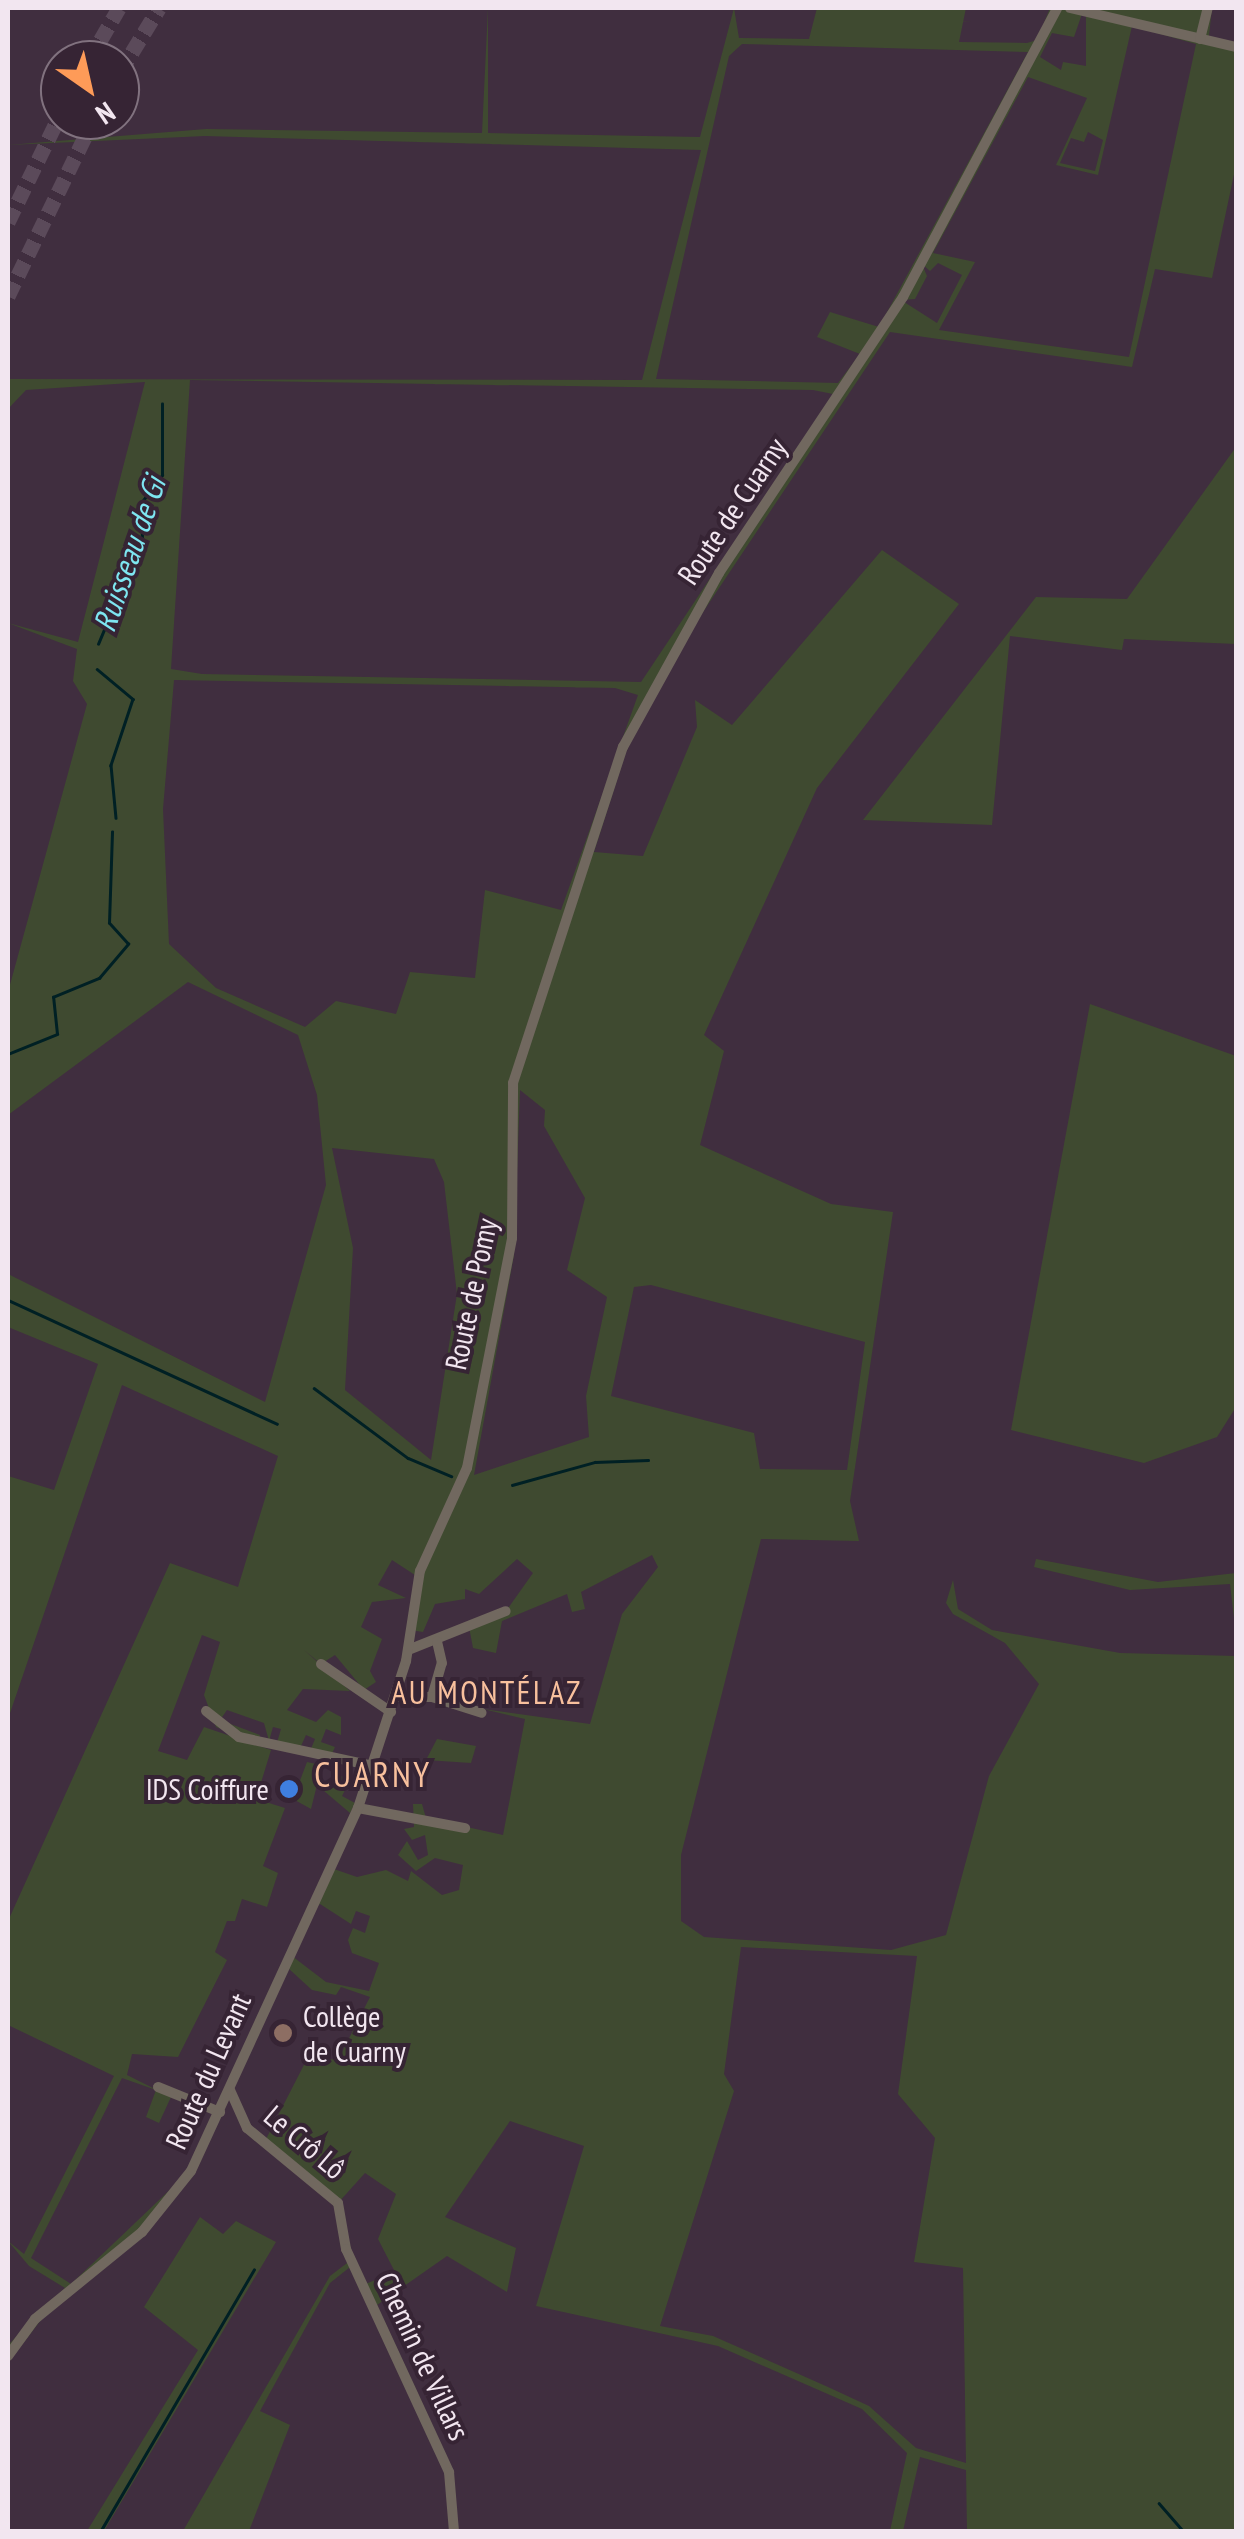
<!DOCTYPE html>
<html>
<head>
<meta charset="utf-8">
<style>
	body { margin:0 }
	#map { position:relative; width:1244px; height:2539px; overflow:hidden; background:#402e3f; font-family:"PT Sans Narrow",sans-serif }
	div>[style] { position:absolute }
	.green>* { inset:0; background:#3f4a30 }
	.stream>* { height:2.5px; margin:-1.25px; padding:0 1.25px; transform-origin:1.25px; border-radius:1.25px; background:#002024 }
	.highway-tunnel>* { height:15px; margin-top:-7.5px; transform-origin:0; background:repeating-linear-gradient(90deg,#5b4a5a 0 15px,transparent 0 23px) }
	.minor>* { height:10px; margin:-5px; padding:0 5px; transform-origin:5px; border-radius:5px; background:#71685f }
	.dots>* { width:28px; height:28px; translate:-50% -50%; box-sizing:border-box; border:5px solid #362434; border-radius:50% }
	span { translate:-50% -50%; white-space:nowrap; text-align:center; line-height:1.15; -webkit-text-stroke:8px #362434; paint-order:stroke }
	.street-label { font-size:30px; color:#f2e6f0 }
	.poi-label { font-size:30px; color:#f2e6f0 }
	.right { translate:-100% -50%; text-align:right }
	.left { translate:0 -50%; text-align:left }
	.water-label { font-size:32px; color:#7ee6f1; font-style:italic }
	.neighbourhood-label { font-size:32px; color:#f8c09d; letter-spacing:2.5px }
	.quarter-label { font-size:35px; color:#f8c09d; letter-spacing:2.5px }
	.frame { position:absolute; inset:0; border:10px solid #f2e6f0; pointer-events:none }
	.north { position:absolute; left:40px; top:40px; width:100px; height:100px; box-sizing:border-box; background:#362434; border:2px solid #81727f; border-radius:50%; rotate:146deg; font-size:28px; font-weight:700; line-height:40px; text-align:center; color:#f2e6f0 }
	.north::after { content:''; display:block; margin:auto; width:35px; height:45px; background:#fe9b58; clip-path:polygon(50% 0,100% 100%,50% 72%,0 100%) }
</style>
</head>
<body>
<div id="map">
	<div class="green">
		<i style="clip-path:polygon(evenodd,488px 8px,488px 133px,700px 137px,734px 8px,739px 38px,809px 39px,817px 8px,966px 8px,959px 42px,1027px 43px,1037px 40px,1050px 8px,1083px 11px,1074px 37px,1052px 33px,1040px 57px,1061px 70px,1063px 62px,1086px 66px,1086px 14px,1099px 8px,1212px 8px,1209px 36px,1236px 45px,1236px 165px,1212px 278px,1155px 269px,1132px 367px,890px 332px,687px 636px,627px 749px,594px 852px,643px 856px,697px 727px,695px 700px,732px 725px,882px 550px,959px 604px,817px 788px,704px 1035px,724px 1051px,700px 1145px,831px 1204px,893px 1212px,850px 1501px,859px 1541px,761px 1539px,681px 1855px,681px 1921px,704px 1937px,891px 1950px,946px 1935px,989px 1776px,1039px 1684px,1005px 1643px,953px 1614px,946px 1603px,953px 1580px,958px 1609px,992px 1630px,1120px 1653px,1236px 1656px,1236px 2531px,967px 2531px,966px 2470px,920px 2457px,903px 2531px,890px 2531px,907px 2453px,862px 2409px,718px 2346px,536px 2306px,584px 2146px,510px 2121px,445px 2217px,516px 2248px,507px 2292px,447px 2256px,377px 2305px,453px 2470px,458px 2531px,449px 2482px,350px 2267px,330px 2283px,260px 2411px,290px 2425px,249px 2531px,183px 2531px,330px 2276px,351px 2260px,363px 2285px,395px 2272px,378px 2239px,396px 2194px,365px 2173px,338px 2203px,265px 2141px,308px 2057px,338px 2060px,370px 1997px,341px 1987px,336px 1995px,312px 1990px,288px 1968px,292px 1956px,326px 1982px,369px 1991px,379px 1963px,352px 1953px,348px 1940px,353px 1928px,365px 1933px,370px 1916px,356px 1911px,351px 1924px,320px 1904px,311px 1912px,331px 1868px,357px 1877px,386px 1870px,408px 1881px,411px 1871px,442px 1895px,459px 1890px,463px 1865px,435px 1858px,416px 1871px,398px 1855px,407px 1841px,418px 1860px,428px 1855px,425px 1835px,412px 1840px,404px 1829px,414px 1827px,413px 1804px,422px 1804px,426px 1818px,503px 1835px,525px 1719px,483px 1709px,590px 1724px,622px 1614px,658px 1567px,652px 1555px,581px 1592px,585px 1609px,572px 1612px,567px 1594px,502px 1621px,496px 1653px,473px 1648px,469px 1627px,506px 1611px,533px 1573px,517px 1559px,479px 1594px,465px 1589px,465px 1599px,435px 1604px,423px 1632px,410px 1630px,418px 1577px,392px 1560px,378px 1585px,406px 1598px,372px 1602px,361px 1627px,382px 1639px,370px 1671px,376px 1682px,364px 1690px,335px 1655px,321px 1664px,304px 1650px,350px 1691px,303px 1689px,287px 1710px,316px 1722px,328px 1710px,341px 1717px,341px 1735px,326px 1729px,321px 1742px,335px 1747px,330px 1758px,308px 1756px,315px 1739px,306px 1735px,301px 1746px,276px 1746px,281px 1729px,273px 1727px,269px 1741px,264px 1723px,227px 1710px,220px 1720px,260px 1735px,257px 1743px,216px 1727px,204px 1695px,220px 1642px,202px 1635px,158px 1751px,187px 1760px,204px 1727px,271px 1750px,256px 1799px,285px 1808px,263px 1866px,278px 1873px,267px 1907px,242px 1899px,235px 1921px,227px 1921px,215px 1952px,227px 1960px,178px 2057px,132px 2054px,127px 2075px,171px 2097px,159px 2123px,146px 2117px,156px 2090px,122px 2078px,31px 2258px,71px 2284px,179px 2181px,143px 2236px,54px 2303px,8px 2363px,8px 2345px,65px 2288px,29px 2266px,8px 2241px,24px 2254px,114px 2076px,8px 2025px,8px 1921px,170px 1563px,238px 1587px,278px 1456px,122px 1385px,8px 1719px,8px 1476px,54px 1490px,98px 1364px,8px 1327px,8px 1274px,265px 1402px,326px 1185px,317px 1095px,298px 1035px,188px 982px,8px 1115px,8px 992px,87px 704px,73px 681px,77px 649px,8px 623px,78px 642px,145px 382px,26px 390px,8px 409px,8px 379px,642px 380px,701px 150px,205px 136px,8px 145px,206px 129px,482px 133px,488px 8px,1132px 26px,1196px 44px,1129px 357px,939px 330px,975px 262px,933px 253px,1028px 77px,1087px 98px,1056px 165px,1098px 175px,1132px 26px,488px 8px,742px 44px,1028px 52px,879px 327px,830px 312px,817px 337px,860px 354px,838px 383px,656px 379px,729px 56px,742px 44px,488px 8px,1088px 132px,1103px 140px,1095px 171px,1060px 163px,1071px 138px,1084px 142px,1088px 132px,488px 8px,938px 263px,962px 275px,937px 323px,901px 300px,915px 299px,927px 276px,922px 264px,930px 271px,938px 263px,488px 8px,190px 380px,813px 390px,833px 394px,641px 682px,202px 674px,171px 669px,190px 380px,488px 8px,174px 680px,615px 688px,638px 695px,561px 910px,485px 890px,475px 978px,410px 972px,396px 1014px,336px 1001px,305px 1027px,216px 988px,169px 944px,163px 809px,174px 680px,488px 8px,520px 1090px,545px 1110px,544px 1126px,585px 1198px,567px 1270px,607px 1297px,586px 1396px,589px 1437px,474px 1475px,514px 1255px,520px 1090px,488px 8px,332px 1148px,434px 1159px,444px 1182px,457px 1294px,431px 1460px,345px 1390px,353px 1248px,332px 1148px,488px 8px,651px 1285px,865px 1342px,847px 1470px,760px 1469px,754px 1433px,611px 1396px,634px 1287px,651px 1285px,488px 8px,741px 1947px,917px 1956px,898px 2094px,935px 2138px,914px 2262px,963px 2268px,966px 2463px,916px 2448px,869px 2406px,828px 2387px,713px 2336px,660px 2326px,734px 2091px,724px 2074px,741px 1947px)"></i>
		<i style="clip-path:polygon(1236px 447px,1236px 644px,1124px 639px,1122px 650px,1010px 636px,992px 825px,863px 820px,1036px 597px,1127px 599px)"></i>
		<i style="clip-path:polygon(1090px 1004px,1236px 1056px,1236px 1407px,1217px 1437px,1144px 1463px,1011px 1430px)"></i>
		<i style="clip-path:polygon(1036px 1559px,1158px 1582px,1236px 1573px,1236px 1635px,1230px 1584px,1130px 1590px,1034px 1567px)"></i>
		<i style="clip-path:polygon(437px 1739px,476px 1746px,471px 1763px,426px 1760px)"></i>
		<i style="clip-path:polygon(307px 1762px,316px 1764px,313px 1782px,326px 1785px,337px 1775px,359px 1781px,366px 1770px,360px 1791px,347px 1786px,342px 1796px,355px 1803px,350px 1813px,317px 1785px,311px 1809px,293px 1799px)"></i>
		<i style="clip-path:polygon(200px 2217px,223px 2234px,236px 2221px,276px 2242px,104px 2531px,87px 2531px,198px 2350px,144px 2307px)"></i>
	</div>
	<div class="stream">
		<i style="left:98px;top:644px;width:114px;rotate:-67.3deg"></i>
		<i style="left:142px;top:539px;width:36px;rotate:-92deg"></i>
		<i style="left:141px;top:503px;width:35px;rotate:-53deg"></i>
		<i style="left:162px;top:475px;width:71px;rotate:-90deg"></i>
		<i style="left:97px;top:669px;width:47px;rotate:39.8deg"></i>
		<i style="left:133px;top:699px;width:70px;rotate:108.4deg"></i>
		<i style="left:111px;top:765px;width:53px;rotate:84.6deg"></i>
		<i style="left:8px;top:1054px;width:53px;rotate:-22.2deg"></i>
		<i style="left:57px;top:1034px;width:37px;rotate:-96deg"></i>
		<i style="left:53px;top:997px;width:50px;rotate:-22.4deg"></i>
		<i style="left:99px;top:978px;width:45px;rotate:-49.5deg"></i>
		<i style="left:128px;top:944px;width:28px;rotate:-132deg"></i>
		<i style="left:109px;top:923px;width:91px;rotate:-88.1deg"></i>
		<i style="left:8px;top:1300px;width:296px;rotate:24.7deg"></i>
		<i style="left:314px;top:1388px;width:117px;rotate:36.7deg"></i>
		<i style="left:408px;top:1458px;width:47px;rotate:22.7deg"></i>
		<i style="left:512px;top:1485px;width:86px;rotate:-15.5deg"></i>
		<i style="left:595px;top:1462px;width:53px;rotate:-2.2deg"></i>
		<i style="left:1159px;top:2503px;width:38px;rotate:49deg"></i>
		<i style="left:100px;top:2532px;width:304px;rotate:-59.6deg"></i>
	</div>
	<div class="highway-tunnel">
		<i style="left:89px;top:60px;width:60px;rotate:-60deg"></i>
		<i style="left:120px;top:72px;width:75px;rotate:-58.6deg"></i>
		<i style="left:8px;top:222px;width:119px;rotate:-64.1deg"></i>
		<i style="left:8px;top:296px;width:195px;rotate:-64.2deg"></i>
	</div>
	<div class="minor">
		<i style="left:1070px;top:8px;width:171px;rotate:13.2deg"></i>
		<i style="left:1200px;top:39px;width:32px;rotate:-76deg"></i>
		<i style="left:408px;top:1650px;width:105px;rotate:-21.7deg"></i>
		<i style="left:321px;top:1664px;width:85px;rotate:34.4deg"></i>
		<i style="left:396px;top:1697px;width:36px"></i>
		<i style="left:432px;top:1697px;width:35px;rotate:-74deg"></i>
		<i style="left:442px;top:1663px;width:22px;rotate:-103deg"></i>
		<i style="left:432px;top:1697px;width:52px;rotate:17.7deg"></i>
		<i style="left:206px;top:1711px;width:42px;rotate:38.2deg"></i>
		<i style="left:239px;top:1737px;width:137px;rotate:12.2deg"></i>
		<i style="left:358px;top:1808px;width:109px;rotate:10.6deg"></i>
		<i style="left:158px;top:2087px;width:67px;rotate:22deg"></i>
		<i style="left:230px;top:2090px;width:42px;rotate:65.9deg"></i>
		<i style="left:247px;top:2128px;width:118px;rotate:39.5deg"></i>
		<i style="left:338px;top:2203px;width:47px;rotate:80.1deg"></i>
		<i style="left:346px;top:2249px;width:246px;rotate:65.2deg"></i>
		<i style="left:449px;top:2472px;width:60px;rotate:85.2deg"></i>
		<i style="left:8px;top:2356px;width:46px;rotate:-53.9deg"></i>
		<i style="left:35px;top:2319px;width:138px;rotate:-39.1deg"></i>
		<i style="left:142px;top:2232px;width:78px;rotate:-51.2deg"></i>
		<i style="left:191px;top:2171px;width:400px;rotate:-65.3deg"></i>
		<i style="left:358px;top:1808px;width:155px;rotate:-71.9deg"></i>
		<i style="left:406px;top:1661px;width:91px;rotate:-81.2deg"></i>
		<i style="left:420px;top:1571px;width:113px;rotate:-65.5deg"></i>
		<i style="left:467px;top:1468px;width:234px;rotate:-78.9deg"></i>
		<i style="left:512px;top:1238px;width:155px;rotate:-89.6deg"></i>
		<i style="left:513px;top:1083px;width:354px;rotate:-71.9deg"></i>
		<i style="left:623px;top:747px;width:199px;rotate:-61.1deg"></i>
		<i style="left:719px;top:573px;width:332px;rotate:-56.3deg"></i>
		<i style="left:903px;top:297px;width:327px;rotate:-61.9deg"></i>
	</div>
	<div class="dots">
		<i style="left:289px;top:1789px;background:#3f7fe0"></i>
		<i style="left:283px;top:2033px;background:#8d6e63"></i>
	</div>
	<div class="street-label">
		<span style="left:732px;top:511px;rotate:-56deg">Route de Cuarny</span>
		<span style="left:471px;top:1294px;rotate:-78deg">Route de Pomy</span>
		<span style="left:208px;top:2071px;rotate:-66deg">Route du Levant</span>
		<span style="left:305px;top:2142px;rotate:40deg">Le Crô Lô</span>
		<span style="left:423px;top:2356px;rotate:65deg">Chemin de Villars</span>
	</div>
	<div class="poi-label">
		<span class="right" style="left:269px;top:1789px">IDS Coiffure</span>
		<span class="left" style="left:303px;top:2033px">Collège<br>de Cuarny</span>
	</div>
	<div class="water-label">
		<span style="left:129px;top:554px;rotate:-71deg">Ruisseau de Gi</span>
	</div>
	<div class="neighbourhood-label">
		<span style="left:487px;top:1692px">AU MONTÉLAZ</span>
	</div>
	<div class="quarter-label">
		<span style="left:373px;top:1774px">CUARNY</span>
	</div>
	<div class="frame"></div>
	<div class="north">N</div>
</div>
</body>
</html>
